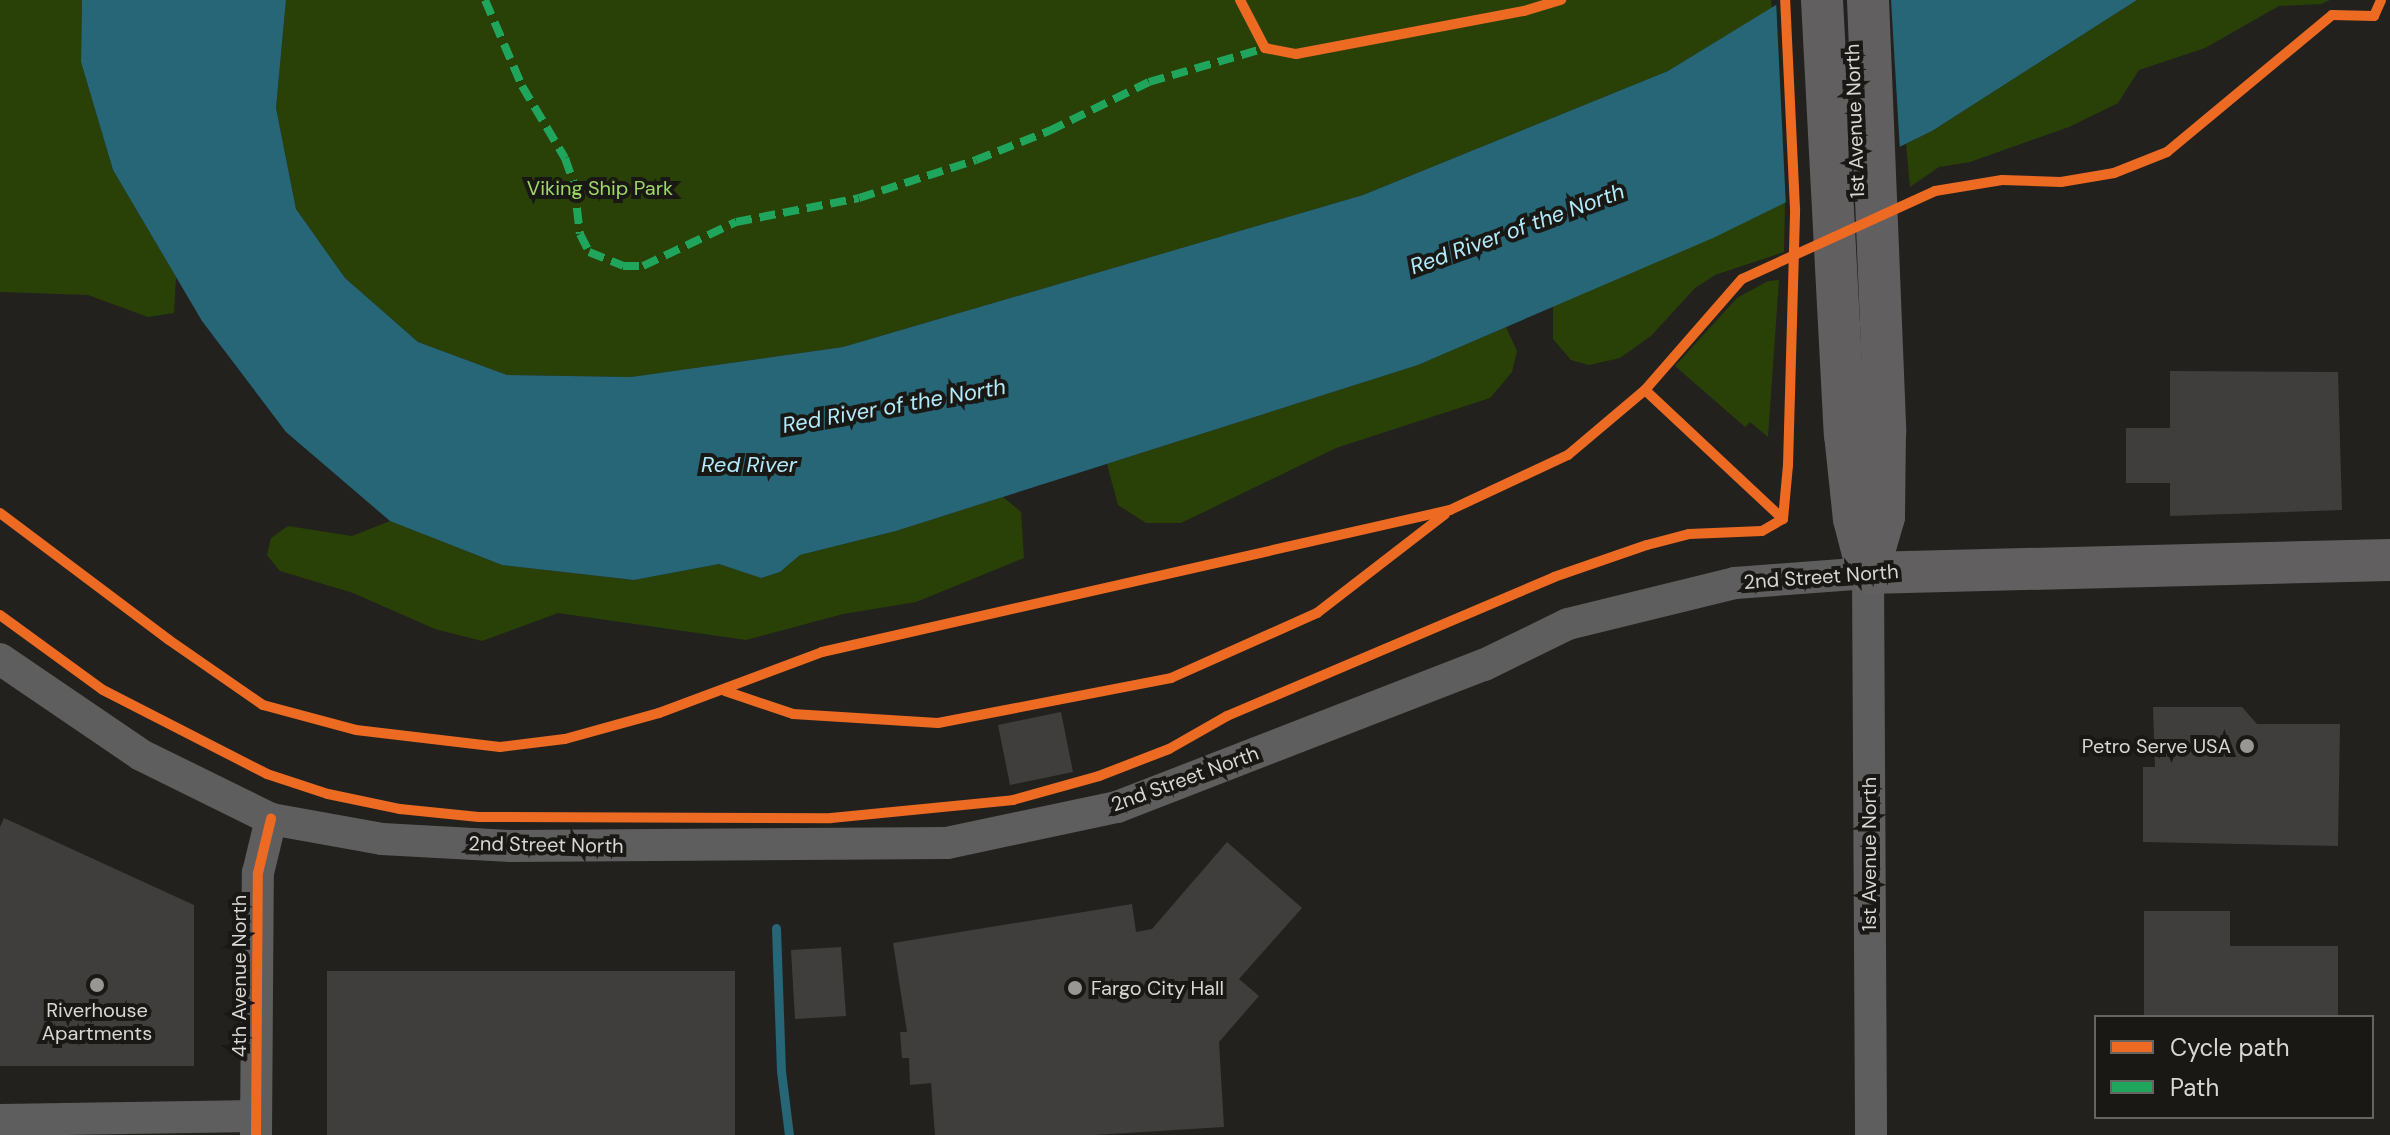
<!DOCTYPE html>
<html>
<head>
<meta charset="utf-8">
<style>
	body { margin:0 }
	#map { position:relative; width:2390px; height:1135px; overflow:hidden; background:#22211e; font-family:"DM Sans",sans-serif }
	div>[style] { position:absolute }
	.green>* { inset:0; background:#294107 }
	.water>* { inset:0; background:#266676 }
	.pier>* { inset:0; background:#22211e }
	.stream>* { height:9px; margin:-4.5px; padding:0 4.5px; transform-origin:4.5px; border-radius:4.5px; background:#266676 }
	.building>* { inset:0; background:#3f3e3c }
	.minor>* { height:32px; margin:-16px; padding:0 16px; transform-origin:16px; border-radius:16px; background:#5f5e5f }
	.major>* { height:42px; margin:-21px; padding:0 21px; transform-origin:21px; border-radius:21px; background:#615f5f }
	.quiet>* { height:8px; margin-top:-4px; transform-origin:0; background:repeating-linear-gradient(90deg,#20a55d 0 16px,transparent 0 24px) }
	.cycleway>* { height:10px; margin:-5px; padding:0 5px; transform-origin:5px; border-radius:5px; background:#ed6a23 }
	.dots>* { width:22px; height:22px; translate:-50% -50%; box-sizing:border-box; border:4px solid #1a1814; border-radius:50% }
	span { translate:-50% -50%; white-space:nowrap; text-align:center; line-height:1.15; -webkit-text-stroke:8px #1a1814; paint-order:stroke }
	.street-label { font-size:20px; color:#d8d7d3 }
	.park-label { font-size:20px; color:#a0d868 }
	.poi-label { font-size:20px; color:#d8d7d3 }
	.right { translate:-100% -50%; text-align:right }
	.left { translate:0 -50%; text-align:left }
	.water-label { font-size:22px; color:#b2ebfb; font-style:italic }
	.legend { position:absolute; left:2094px; top:1015px; width:280px; height:104px; box-sizing:border-box; background:#1a1814; border:2px solid #666460; margin:0; padding:10px 14px; list-style:none; font-size:24px; color:#d8d7d3 }
	.legend li { display:flex; align-items:center; gap:16px; height:40px }
	.legend b { width:40px; border:2px solid #666460 }
</style>
</head>
<body>
<div id="map">
	<div class="green">
		<i style="clip-path:polygon(0 0,82px 0,81px 62px,113px 170px,176px 277px,174px 313px,148px 317px,88px 295px,0 292px)"></i>
		<i style="clip-path:polygon(286px 0,1771px 0,1772px 8px,1668px 71px,1363px 195px,843px 347px,631px 377px,507px 375px,418px 342px,345px 278px,296px 209px,276px 108px)"></i>
		<i style="clip-path:polygon(2137px 0,2330px 0,2321px 4px,2279px 6px,2205px 48px,2139px 70px,2118px 103px,2069px 127px,1970px 162px,1939px 167px,1910px 187px,1906px 144px,1932px 131px)"></i>
		<i style="clip-path:polygon(1785px 203px,1784px 252px,1715px 275px,1695px 288px,1651px 336px,1620px 358px,1589px 365px,1571px 360px,1553px 339px,1553px 306px)"></i>
		<i style="clip-path:polygon(1779px 280px,1768px 437px,1750px 422px,1745px 427px,1675px 366px,1737px 298px,1768px 281px)"></i>
		<i style="clip-path:polygon(1506px 327px,1517px 351px,1512px 372px,1490px 398px,1336px 448px,1181px 523px,1146px 523px,1118px 505px,1107px 464px,1418px 365px)"></i>
		<i style="clip-path:polygon(1003px 497px,1021px 512px,1024px 558px,916px 602px,843px 614px,746px 640px,558px 613px,482px 641px,435px 629px,353px 593px,280px 571px,267px 555px,271px 538px,288px 526px,352px 536px,390px 521px,502px 565px,634px 580px,719px 564px,761px 578px,780px 572px,800px 555px,896px 531px)"></i>
	</div>
	<div class="water">
		<i style="clip-path:polygon(82px 0,286px 0,276px 108px,296px 209px,345px 278px,418px 342px,507px 375px,631px 377px,843px 347px,1363px 195px,1668px 71px,1784px 0,2137px 0,1932px 131px,1713px 238px,1418px 365px,896px 531px,800px 555px,780px 572px,761px 578px,719px 564px,634px 580px,502px 565px,390px 521px,286px 432px,202px 321px,113px 170px,81px 62px)"></i>
	</div>
	<div class="pier">
		<i style="clip-path:polygon(1776px 0,1891px 0,1900px 151px,1786px 207px)"></i>
	</div>
	<div class="stream">
		<i style="left:776px;top:928px;width:143px;rotate:88deg"></i>
		<i style="left:781px;top:1071px;width:64px;rotate:82.9deg"></i>
	</div>
	<div class="building">
		<i style="clip-path:polygon(2170px 371px,2338px 372px,2342px 510px,2170px 516px,2170px 483px,2126px 483px,2126px 428px,2170px 428px)"></i>
		<i style="clip-path:polygon(2153px 707px,2242px 707px,2257px 724px,2340px 724px,2338px 846px,2143px 842px,2143px 767px,2155px 767px)"></i>
		<i style="clip-path:polygon(1061px 712px,1073px 772px,1010px 785px,998px 725px)"></i>
		<i style="clip-path:polygon(4px 818px,194px 905px,194px 1066px,0 1066px,0 827px)"></i>
		<i style="clip-path:polygon(1227px 842px,1302px 908px,1239px 979px,1259px 996px,1219px 1042px,1224px 1127px,1094px 1135px,935px 1135px,931px 1083px,910px 1085px,909px 1058px,902px 1058px,900px 1032px,907px 1032px,893px 943px,1132px 904px,1136px 932px,1152px 929px)"></i>
		<i style="clip-path:polygon(2144px 911px,2230px 911px,2230px 946px,2338px 946px,2338px 1017px,2144px 1017px)"></i>
		<i style="clip-path:polygon(841px 947px,846px 1016px,795px 1019px,791px 950px)"></i>
		<i style="clip-path:polygon(327px 971px,735px 971px,735px 1135px,327px 1135px)"></i>
	</div>
	<div class="minor">
		<i style="left:0;top:659px;width:171px;rotate:34.2deg"></i>
		<i style="left:141px;top:755px;width:145px;rotate:26.2deg"></i>
		<i style="left:271px;top:819px;width:113px;rotate:10.2deg"></i>
		<i style="left:382px;top:839px;width:129px;rotate:3.1deg"></i>
		<i style="left:511px;top:846px;width:436px;rotate:-0.4deg"></i>
		<i style="left:947px;top:843px;width:174px;rotate:-12deg"></i>
		<i style="left:1117px;top:807px;width:394px;rotate:-21.2deg"></i>
		<i style="left:1484px;top:665px;width:93px;rotate:-26deg"></i>
		<i style="left:1568px;top:624px;width:172px;rotate:-13.8deg"></i>
		<i style="left:1735px;top:583px;width:133px;rotate:-4.3deg"></i>
		<i style="left:1868px;top:573px;width:562px;rotate:89.69deg"></i>
		<i style="left:0;top:1120px;width:256px;rotate:-0.9deg"></i>
		<i style="left:256px;top:1135px;width:262px;rotate:-89.6deg"></i>
		<i style="left:258px;top:873px;width:56px;rotate:-76.5deg"></i>
	</div>
	<div class="major">
		<i style="left:1822px;top:0;width:435px;rotate:87deg"></i>
		<i style="left:1845px;top:434px;width:85px;rotate:84deg"></i>
		<i style="left:1854px;top:519px;width:56px;rotate:75.5deg"></i>
		<i style="left:1868px;top:0;width:432px;rotate:87.7deg"></i>
		<i style="left:1885px;top:432px;width:85px;rotate:90.7deg"></i>
		<i style="left:1884px;top:517px;width:57px;rotate:106.2deg"></i>
		<i style="left:1868px;top:573px;width:522px;rotate:-1.43deg"></i>
	</div>
	<div class="quiet">
		<i style="left:485px;top:0;width:94px;rotate:66.7deg"></i>
		<i style="left:522px;top:86px;width:84px;rotate:59.2deg"></i>
		<i style="left:565px;top:158px;width:28px;rotate:71deg"></i>
		<i style="left:574px;top:184px;width:50px;rotate:83.2deg"></i>
		<i style="left:580px;top:234px;width:20px;rotate:63deg"></i>
		<i style="left:589px;top:252px;width:37px;rotate:22deg"></i>
		<i style="left:623px;top:266px;width:20px"></i>
		<i style="left:643px;top:266px;width:103px;rotate:-25.3deg"></i>
		<i style="left:736px;top:222px;width:125px;rotate:-11deg"></i>
		<i style="left:859px;top:198px;width:123px;rotate:-18deg"></i>
		<i style="left:976px;top:160px;width:79px;rotate:-21.7deg"></i>
		<i style="left:1049px;top:131px;width:111px;rotate:-26.1deg"></i>
		<i style="left:1149px;top:82px;width:121px;rotate:-16.3deg"></i>
	</div>
	<div class="cycleway">
		<i style="left:1240px;top:0;width:54px;rotate:62.5deg"></i>
		<i style="left:1265px;top:48px;width:32px;rotate:11deg"></i>
		<i style="left:1296px;top:54px;width:232px;rotate:-10.7deg"></i>
		<i style="left:1524px;top:11px;width:39px;rotate:-17deg"></i>
		<i style="left:1645px;top:390px;width:189px;rotate:43.1deg"></i>
		<i style="left:1783px;top:519px;width:54px;rotate:-84.7deg"></i>
		<i style="left:1788px;top:465px;width:256px;rotate:-88.4deg"></i>
		<i style="left:1795px;top:209px;width:209px;rotate:-92.7deg"></i>
		<i style="left:0;top:513px;width:211px;rotate:36.9deg"></i>
		<i style="left:169px;top:640px;width:114px;rotate:34.7deg"></i>
		<i style="left:263px;top:705px;width:96px;rotate:15deg"></i>
		<i style="left:356px;top:730px;width:145px;rotate:6.7deg"></i>
		<i style="left:500px;top:747px;width:65px;rotate:-7deg"></i>
		<i style="left:565px;top:739px;width:98px;rotate:-15.5deg"></i>
		<i style="left:659px;top:713px;width:174px;rotate:-20.5deg"></i>
		<i style="left:822px;top:652px;width:644px;rotate:-12.74deg"></i>
		<i style="left:1450px;top:510px;width:130px;rotate:-25deg"></i>
		<i style="left:1568px;top:455px;width:101px;rotate:-40.2deg"></i>
		<i style="left:1645px;top:390px;width:147px;rotate:-48.9deg"></i>
		<i style="left:1742px;top:279px;width:212px;rotate:-24.5deg"></i>
		<i style="left:1935px;top:191px;width:68px;rotate:-9.3deg"></i>
		<i style="left:2002px;top:180px;width:59px;rotate:1.9deg"></i>
		<i style="left:2061px;top:182px;width:54px;rotate:-9.6deg"></i>
		<i style="left:2114px;top:173px;width:57px;rotate:-21.6deg"></i>
		<i style="left:2167px;top:152px;width:214px;rotate:-39.7deg"></i>
		<i style="left:2332px;top:15px;width:42px;rotate:1.4deg"></i>
		<i style="left:2374px;top:16px;width:17px;rotate:-66deg"></i>
		<i style="left:0;top:615px;width:127px;rotate:36.1deg"></i>
		<i style="left:103px;top:690px;width:184px;rotate:27.1deg"></i>
		<i style="left:267px;top:774px;width:64px;rotate:18.2deg"></i>
		<i style="left:328px;top:794px;width:74px;rotate:11.8deg"></i>
		<i style="left:400px;top:809px;width:79px;rotate:5.8deg"></i>
		<i style="left:479px;top:817px;width:352px;rotate:0.2deg"></i>
		<i style="left:831px;top:818px;width:183px;rotate:-5.6deg"></i>
		<i style="left:1013px;top:800px;width:89px;rotate:-15.6deg"></i>
		<i style="left:1099px;top:776px;width:75px;rotate:-21.1deg"></i>
		<i style="left:1169px;top:749px;width:67px;rotate:-29.6deg"></i>
		<i style="left:1227px;top:716px;width:355px;rotate:-23deg"></i>
		<i style="left:1554px;top:577px;width:98px;rotate:-19deg"></i>
		<i style="left:1647px;top:545px;width:43px;rotate:-14.7deg"></i>
		<i style="left:1689px;top:534px;width:73px;rotate:-2.4deg"></i>
		<i style="left:1762px;top:531px;width:24px;rotate:-30deg"></i>
		<i style="left:725px;top:691px;width:72px;rotate:18.7deg"></i>
		<i style="left:793px;top:714px;width:145px;rotate:3.6deg"></i>
		<i style="left:938px;top:723px;width:237px;rotate:-10.9deg"></i>
		<i style="left:1171px;top:678px;width:160px;rotate:-24deg"></i>
		<i style="left:1317px;top:613px;width:162px;rotate:-37.7deg"></i>
		<i style="left:256px;top:1135px;width:262px;rotate:-89.6deg"></i>
		<i style="left:258px;top:873px;width:56px;rotate:-76.5deg"></i>
	</div>
	<div class="dots">
		<i style="left:2247px;top:746px;background:#989794"></i>
		<i style="left:97px;top:985px;background:#989794"></i>
		<i style="left:1075px;top:988px;background:#989794"></i>
	</div>
	<div class="street-label">
		<span style="left:1855px;top:121px;rotate:-92deg">1st Avenue North</span>
		<span style="left:1821px;top:577px;rotate:-4deg">2nd Street North</span>
		<span style="left:1185px;top:779px;rotate:-20deg">2nd Street North</span>
		<span style="left:546px;top:845px;rotate:1deg">2nd Street North</span>
		<span style="left:1869px;top:854px;rotate:-90deg">1st Avenue North</span>
		<span style="left:239px;top:976px;rotate:-90deg">4th Avenue North</span>
	</div>
	<div class="park-label">
		<span style="left:600px;top:188px">Viking Ship Park</span>
	</div>
	<div class="poi-label">
		<span class="right" style="left:2231px;top:746px">Petro Serve USA</span>
		<span class="left" style="left:1091px;top:988px">Fargo City Hall</span>
		<span style="left:97px;top:1022px">Riverhouse<br>Apartments</span>
	</div>
	<div class="water-label">
		<span style="left:1517px;top:229px;rotate:-20deg">Red River of the North</span>
		<span style="left:894px;top:406px;rotate:-10deg">Red River of the North</span>
		<span style="left:749px;top:465px">Red River</span>
	</div>
	<ul class="legend">
	<li><b style="height:10px;background:#ed6a23"></b>Cycle path</li>
	<li><b style="height:10px;background:#20a55d"></b>Path</li>
	</ul>
</div>
</body>
</html>
